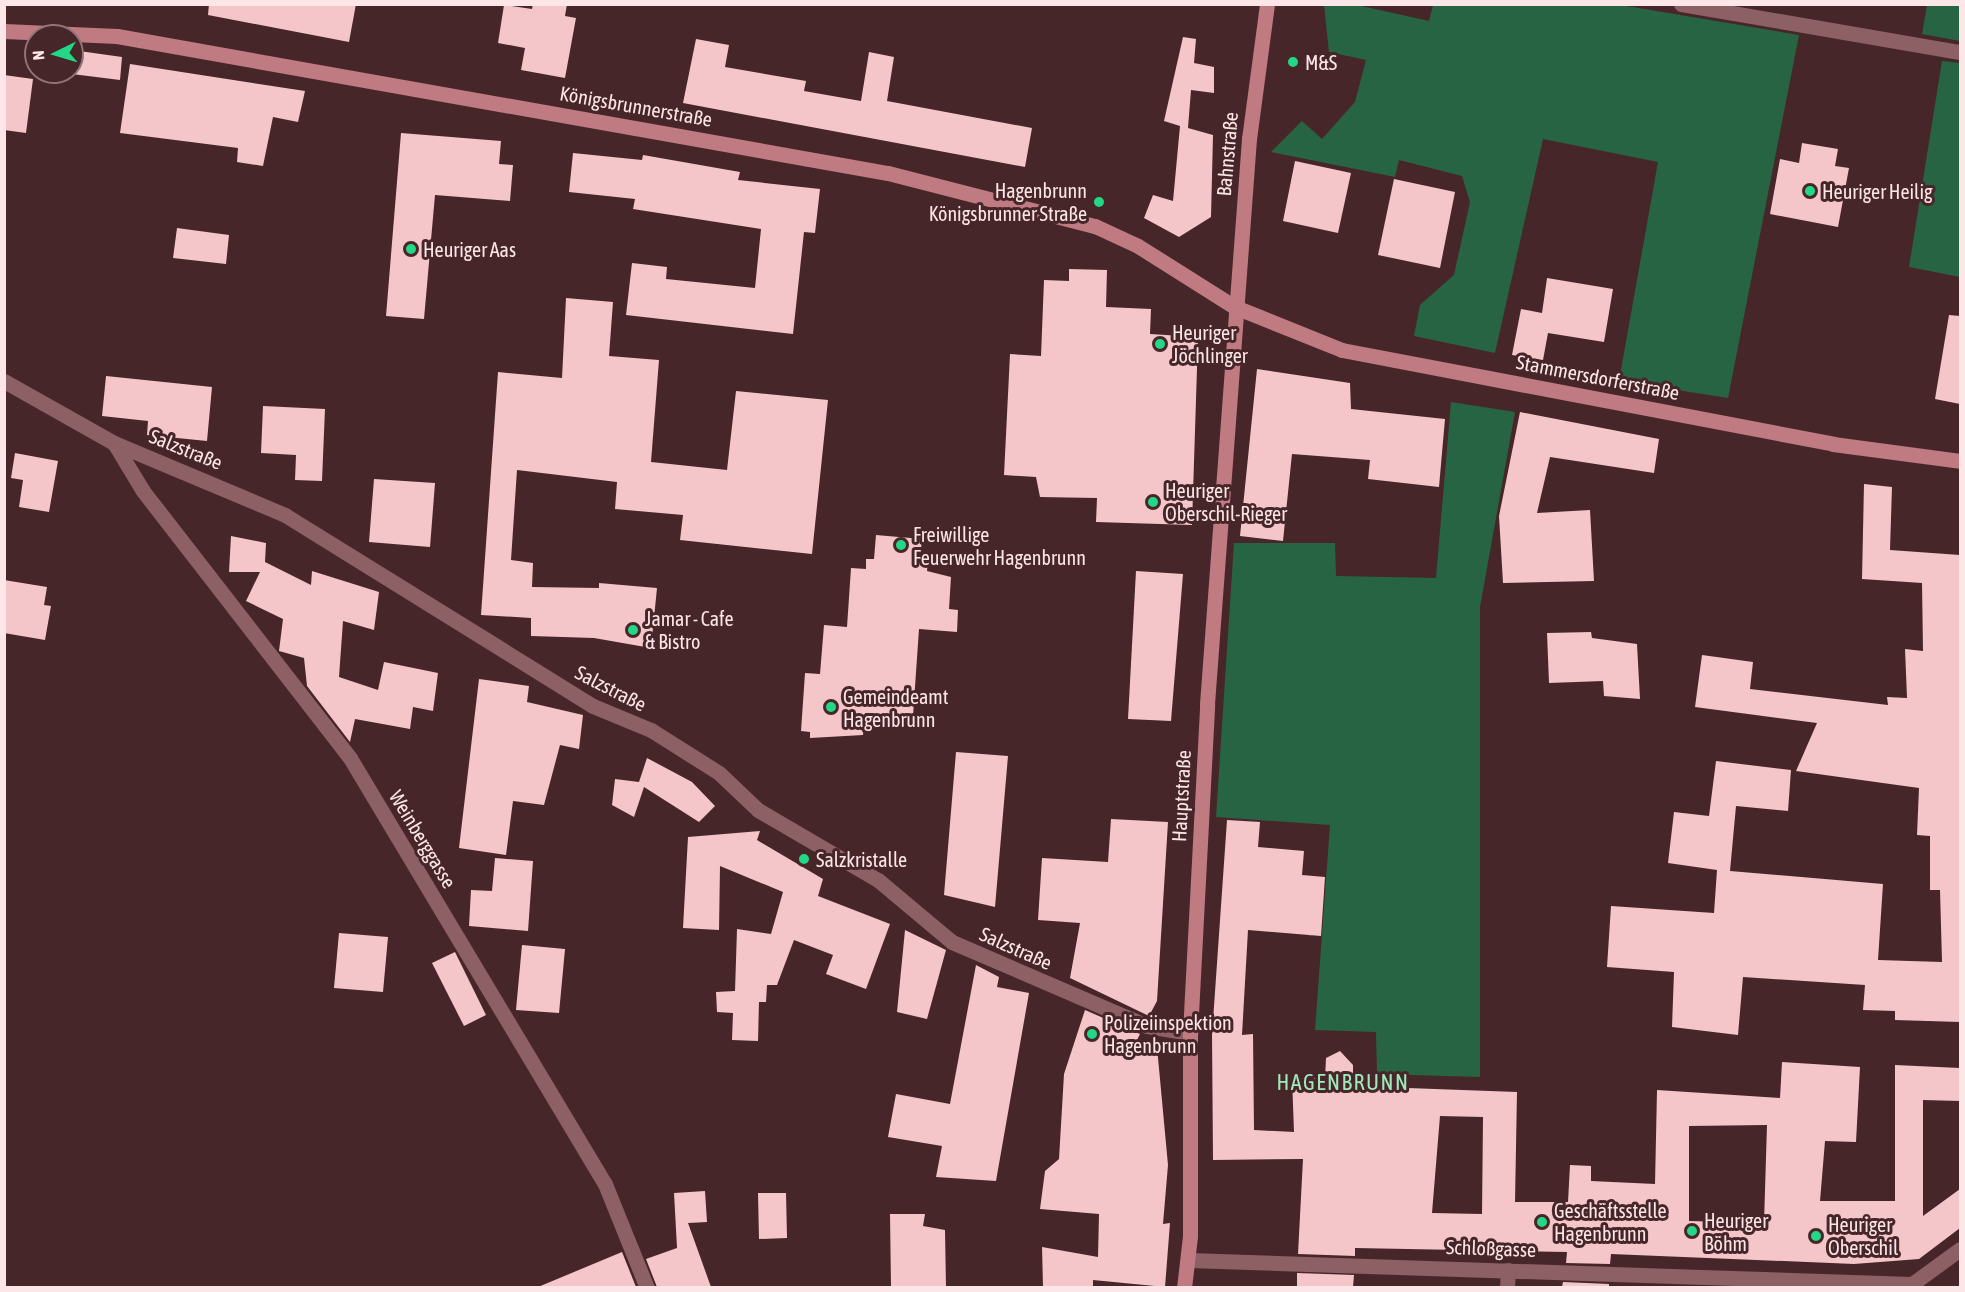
<!DOCTYPE html>
<html>
<head>
<meta charset="utf-8">
<style>
	body { margin:0 }
	#map { position:relative; width:1965px; height:1292px; overflow:hidden; background:#47262a; font-family:"Asap Condensed",sans-serif }
	div>[style] { position:absolute }
	.green>* { inset:0; background:#276443 }
	.building>* { inset:0; background:#f4c6ca }
	.street>* { height:15px; margin:-7.5px; padding:0 7.5px; transform-origin:7.5px; border-radius:7.5px; background:#8d6065 }
	.secondary>* { height:15px; margin:-7.5px; padding:0 7.5px; transform-origin:7.5px; border-radius:7.5px; background:#c07a82 }
	.dots>* { width:16px; height:16px; translate:-50% -50%; box-sizing:border-box; border:3px solid #47262a; border-radius:50% }
	span { translate:-50% -50%; white-space:nowrap; text-align:center; line-height:1.15; -webkit-text-stroke:6px #47262a; paint-order:stroke }
	.poi-label { font-size:20px; color:#fde6e7 }
	.left { translate:0 -50%; text-align:left }
	.right { translate:-100% -50%; text-align:right }
	.street-label { font-size:20px; color:#fde6e7 }
	.quarter-label { font-size:22px; color:#9eeabb; letter-spacing:1.5px }
	.frame { position:absolute; inset:0; border:6px solid #fde6e7; pointer-events:none }
	.north { position:absolute; left:24px; top:24px; width:60px; height:60px; box-sizing:border-box; background:#47262a; border:2px solid #907376; border-radius:50%; rotate:265deg; font-size:16px; font-weight:700; line-height:24px; text-align:center; color:#fde6e7 }
	.north::after { content:''; display:block; margin:auto; width:21px; height:27px; background:#22d887; clip-path:polygon(50% 0,100% 100%,50% 72%,0 100%) }
</style>
</head>
<body>
<div id="map">
	<div class="green">
		<i style="clip-path:polygon(1615px 4px,1799px 35px,1728px 398px,1619px 381px,1658px 162px,1543px 139px,1495px 353px,1414px 336px,1420px 305px,1454px 275px,1470px 202px,1462px 176px,1399px 160px,1395px 177px,1271px 152px,1302px 121px,1322px 139px,1355px 102px,1366px 60px,1329px 52px,1324px 5px,1357px 5px,1429px 21px,1433px 5px)"></i>
		<i style="clip-path:polygon(1927px 5px,1960px 5px,1960px 41px,1922px 34px)"></i>
		<i style="clip-path:polygon(1942px 61px,1960px 63px,1960px 277px,1909px 267px)"></i>
		<i style="clip-path:polygon(1451px 402px,1515px 412px,1480px 607px,1480px 1077px,1377px 1074px,1376px 1032px,1315px 1030px,1330px 825px,1216px 817px,1234px 543px,1335px 543px,1336px 576px,1436px 578px)"></i>
	</div>
	<div class="building">
		<i style="clip-path:polygon(209px 4px,356px 4px,349px 42px,208px 15px)"></i>
		<i style="clip-path:polygon(533px 4px,567px 4px,565px 16px,576px 18px,565px 78px,521px 70px,525px 48px,498px 43px,504px 5px,532px 9px)"></i>
		<i style="clip-path:polygon(1183px 37px,1196px 39px,1194px 63px,1214px 67px,1214px 93px,1191px 90px,1188px 128px,1213px 135px,1211px 217px,1179px 237px,1144px 218px,1153px 195px,1173px 201px,1180px 126px,1164px 121px)"></i>
		<i style="clip-path:polygon(696px 39px,729px 45px,725px 67px,806px 81px,804px 91px,861px 101px,869px 52px,894px 57px,887px 101px,1032px 128px,1025px 167px,683px 103px)"></i>
		<i style="clip-path:polygon(72px 50px,122px 57px,120px 80px,72px 74px)"></i>
		<i style="clip-path:polygon(130px 64px,305px 91px,298px 122px,273px 117px,263px 166px,237px 162px,238px 148px,120px 133px)"></i>
		<i style="clip-path:polygon(4px 75px,33px 79px,26px 133px,4px 130px)"></i>
		<i style="clip-path:polygon(401px 133px,501px 141px,499px 164px,513px 165px,510px 201px,435px 195px,424px 319px,386px 316px)"></i>
		<i style="clip-path:polygon(1802px 143px,1838px 149px,1835px 166px,1849px 168px,1838px 227px,1770px 214px,1780px 159px,1799px 163px)"></i>
		<i style="clip-path:polygon(573px 153px,642px 160px,643px 155px,740px 172px,738px 180px,820px 189px,815px 233px,804px 232px,793px 334px,626px 315px,632px 263px,667px 267px,666px 279px,755px 288px,761px 229px,633px 209px,635px 199px,569px 192px)"></i>
		<i style="clip-path:polygon(1295px 161px,1351px 173px,1338px 233px,1283px 221px)"></i>
		<i style="clip-path:polygon(1394px 179px,1455px 192px,1440px 268px,1378px 255px)"></i>
		<i style="clip-path:polygon(177px 228px,229px 235px,226px 264px,173px 258px)"></i>
		<i style="clip-path:polygon(1069px 269px,1107px 270px,1106px 307px,1151px 309px,1150px 334px,1198px 337px,1192px 525px,1096px 522px,1097px 498px,1040px 497px,1036px 477px,1004px 475px,1010px 354px,1041px 356px,1044px 280px,1069px 281px)"></i>
		<i style="clip-path:polygon(1547px 278px,1613px 289px,1604px 342px,1548px 333px,1543px 360px,1512px 355px,1521px 309px,1542px 313px)"></i>
		<i style="clip-path:polygon(566px 298px,613px 302px,609px 356px,659px 360px,651px 462px,727px 470px,736px 391px,828px 400px,812px 554px,680px 540px,683px 515px,615px 509px,617px 482px,517px 470px,511px 560px,533px 563px,532px 587px,599px 588px,599px 583px,657px 588px,651px 648px,594px 638px,531px 636px,531px 618px,481px 615px,498px 372px,562px 378px)"></i>
		<i style="clip-path:polygon(1949px 315px,1960px 316px,1960px 404px,1935px 399px)"></i>
		<i style="clip-path:polygon(1257px 369px,1350px 383px,1351px 409px,1445px 419px,1439px 487px,1368px 479px,1370px 460px,1292px 454px,1283px 541px,1240px 536px)"></i>
		<i style="clip-path:polygon(106px 376px,212px 387px,207px 441px,147px 435px,148px 421px,102px 416px)"></i>
		<i style="clip-path:polygon(263px 406px,325px 409px,322px 481px,295px 480px,296px 455px,261px 453px)"></i>
		<i style="clip-path:polygon(1520px 412px,1659px 439px,1654px 473px,1550px 457px,1537px 513px,1590px 510px,1594px 581px,1503px 583px,1499px 516px)"></i>
		<i style="clip-path:polygon(15px 453px,58px 461px,49px 512px,19px 507px,23px 480px,11px 478px)"></i>
		<i style="clip-path:polygon(374px 479px,435px 483px,430px 547px,369px 542px)"></i>
		<i style="clip-path:polygon(1864px 484px,1892px 487px,1890px 550px,1960px 555px,1960px 1022px,1895px 1020px,1895px 1011px,1863px 1010px,1865px 985px,1743px 977px,1738px 1035px,1672px 1027px,1674px 972px,1607px 967px,1611px 906px,1714px 913px,1717px 870px,1668px 863px,1674px 812px,1709px 816px,1716px 761px,1791px 770px,1788px 811px,1736px 806px,1730px 871px,1883px 884px,1878px 960px,1942px 962px,1940px 890px,1930px 890px,1930px 836px,1917px 835px,1919px 788px,1796px 771px,1817px 723px,1695px 707px,1702px 655px,1753px 662px,1750px 689px,1888px 705px,1887px 697px,1907px 698px,1905px 649px,1923px 651px,1922px 583px,1862px 579px)"></i>
		<i style="clip-path:polygon(876px 535px,922px 539px,920px 560px,928px 561px,927px 571px,951px 577px,949px 609px,958px 610px,957px 632px,919px 629px,913px 716px,865px 713px,863px 735px,810px 738px,810px 732px,801px 731px,805px 673px,820px 674px,824px 625px,847px 627px,851px 568px,866px 569px,866px 559px,874px 559px)"></i>
		<i style="clip-path:polygon(231px 536px,266px 543px,265px 562px,311px 585px,312px 571px,379px 592px,374px 630px,343px 621px,339px 677px,378px 690px,384px 662px,438px 673px,433px 711px,413px 707px,410px 729px,355px 719px,350px 742px,307px 686px,304px 658px,279px 651px,283px 619px,246px 601px,260px 572px,229px 572px)"></i>
		<i style="clip-path:polygon(1136px 571px,1183px 574px,1171px 721px,1128px 719px)"></i>
		<i style="clip-path:polygon(4px 580px,47px 587px,44px 605px,51px 606px,45px 640px,4px 633px)"></i>
		<i style="clip-path:polygon(1591px 632px,1592px 638px,1637px 644px,1640px 699px,1604px 696px,1603px 681px,1549px 683px,1547px 633px)"></i>
		<i style="clip-path:polygon(479px 679px,529px 686px,527px 702px,583px 715px,579px 749px,560px 745px,544px 805px,513px 801px,506px 855px,459px 848px)"></i>
		<i style="clip-path:polygon(956px 752px,1008px 756px,995px 907px,944px 895px)"></i>
		<i style="clip-path:polygon(647px 758px,692px 782px,715px 806px,699px 822px,644px 787px,634px 817px,612px 805px,615px 779px,639px 782px)"></i>
		<i style="clip-path:polygon(1111px 819px,1168px 822px,1157px 1001px,1149px 1016px,1070px 978px,1080px 923px,1038px 920px,1042px 858px,1108px 862px)"></i>
		<i style="clip-path:polygon(evenodd,1227px 820px,1260px 822px,1258px 847px,1304px 851px,1302px 875px,1325px 877px,1321px 936px,1248px 930px,1242px 1035px,1253px 1034px,1254px 1130px,1294px 1132px,1292px 1078px,1325px 1078px,1326px 1058px,1340px 1051px,1353px 1065px,1353px 1086px,1517px 1092px,1515px 1202px,1568px 1202px,1570px 1165px,1591px 1166px,1591px 1181px,1655px 1184px,1657px 1090px,1780px 1098px,1782px 1062px,1860px 1067px,1856px 1142px,1825px 1141px,1820px 1201px,1895px 1201px,1895px 1065px,1960px 1068px,1960px 1101px,1923px 1100px,1923px 1216px,1960px 1189px,1960px 1228px,1919px 1259px,1854px 1264px,1611px 1254px,1610px 1264px,1566px 1263px,1567px 1252px,1355px 1248px,1355px 1256px,1298px 1254px,1303px 1159px,1213px 1160px,1212px 1035px,1227px 820px,1440px 1116px,1483px 1117px,1482px 1214px,1432px 1213px,1440px 1116px,1227px 820px,1767px 1125px,1764px 1223px,1689px 1221px,1689px 1126px,1767px 1125px)"></i>
		<i style="clip-path:polygon(760px 831px,757px 840px,823px 879px,818px 896px,890px 924px,866px 989px,826px 974px,833px 955px,794px 940px,777px 985px,767px 985px,766px 1002px,759px 1002px,758px 1041px,732px 1040px,733px 1013px,717px 1012px,716px 992px,735px 991px,737px 929px,771px 934px,783px 892px,720px 866px,719px 930px,683px 928px,688px 837px)"></i>
		<i style="clip-path:polygon(495px 858px,533px 861px,528px 931px,469px 926px,471px 890px,492px 891px)"></i>
		<i style="clip-path:polygon(905px 930px,946px 950px,927px 1019px,897px 1012px)"></i>
		<i style="clip-path:polygon(339px 933px,388px 937px,383px 992px,334px 988px)"></i>
		<i style="clip-path:polygon(522px 945px,565px 949px,559px 1013px,516px 1010px)"></i>
		<i style="clip-path:polygon(455px 952px,486px 1015px,464px 1026px,432px 963px)"></i>
		<i style="clip-path:polygon(976px 965px,999px 977px,997px 987px,1029px 993px,996px 1181px,936px 1177px,942px 1146px,888px 1137px,896px 1094px,950px 1104px)"></i>
		<i style="clip-path:polygon(1085px 1010px,1140px 1034px,1137px 1040px,1157px 1047px,1168px 1165px,1163px 1224px,1170px 1223px,1165px 1287px,1093px 1280px,1093px 1287px,1043px 1287px,1042px 1247px,1098px 1257px,1099px 1214px,1040px 1209px,1045px 1171px,1059px 1159px,1064px 1074px)"></i>
		<i style="clip-path:polygon(705px 1191px,707px 1222px,688px 1223px,711px 1287px,657px 1287px,646px 1259px,677px 1248px,674px 1193px)"></i>
		<i style="clip-path:polygon(758px 1193px,786px 1193px,787px 1238px,759px 1239px)"></i>
		<i style="clip-path:polygon(890px 1214px,925px 1214px,923px 1226px,945px 1230px,946px 1287px,891px 1287px)"></i>
		<i style="clip-path:polygon(622px 1252px,636px 1287px,538px 1287px)"></i>
		<i style="clip-path:polygon(1297px 1273px,1354px 1275px,1353px 1287px,1297px 1287px)"></i>
		<i style="clip-path:polygon(1563px 1282px,1609px 1284px,1609px 1287px,1562px 1287px)"></i>
	</div>
	<div class="street">
		<i style="left:1681px;top:4px;width:283px;rotate:9.8deg"></i>
		<i style="left:4px;top:381px;width:126px;rotate:29.4deg"></i>
		<i style="left:114px;top:443px;width:186px;rotate:22.8deg"></i>
		<i style="left:285px;top:515px;width:362px;rotate:31.8deg"></i>
		<i style="left:593px;top:706px;width:63px;rotate:22.5deg"></i>
		<i style="left:651px;top:730px;width:80px;rotate:32.3deg"></i>
		<i style="left:719px;top:773px;width:54px;rotate:43.5deg"></i>
		<i style="left:758px;top:810px;width:139px;rotate:30.3deg"></i>
		<i style="left:878px;top:880px;width:97px;rotate:40deg"></i>
		<i style="left:952px;top:942px;width:212px;rotate:23.3deg"></i>
		<i style="left:1147px;top:1026px;width:44px;rotate:9.2deg"></i>
		<i style="left:114px;top:443px;width:56px;rotate:58.9deg"></i>
		<i style="left:143px;top:491px;width:338px;rotate:52.2deg"></i>
		<i style="left:350px;top:758px;width:496px;rotate:59.1deg"></i>
		<i style="left:605px;top:1184px;width:112px;rotate:68deg"></i>
		<i style="left:1189px;top:1260px;width:723px;rotate:1.9deg"></i>
		<i style="left:1912px;top:1284px;width:59px;rotate:-36.1deg"></i>
		<i style="left:1507px;top:1288px;width:18px;rotate:-87deg"></i>
	</div>
	<div class="secondary">
		<i style="left:4px;top:31px;width:113px;rotate:2.5deg"></i>
		<i style="left:117px;top:36px;width:783px;rotate:10.08deg"></i>
		<i style="left:888px;top:173px;width:214px;rotate:14.4deg"></i>
		<i style="left:1095px;top:226px;width:47px;rotate:24.9deg"></i>
		<i style="left:1138px;top:246px;width:115px;rotate:32.2deg"></i>
		<i style="left:1235px;top:307px;width:115px;rotate:21.9deg"></i>
		<i style="left:1342px;top:350px;width:500px;rotate:10.8deg"></i>
		<i style="left:1833px;top:444px;width:128px;rotate:7.6deg"></i>
		<i style="left:1184px;top:1288px;width:52px;rotate:-83.4deg"></i>
		<i style="left:1190px;top:1236px;width:203px;rotate:-90deg"></i>
		<i style="left:1190px;top:1033px;width:329px;rotate:-87deg"></i>
		<i style="left:1207px;top:704px;width:567px;rotate:-85.75deg"></i>
		<i style="left:1249px;top:139px;width:136px;rotate:-82.4deg"></i>
	</div>
	<div class="dots">
		<i style="left:1293px;top:62px;background:#22d887"></i>
		<i style="left:1810px;top:191px;background:#22d887"></i>
		<i style="left:1099px;top:202px;background:#22d887"></i>
		<i style="left:411px;top:249px;background:#22d887"></i>
		<i style="left:1160px;top:344px;background:#22d887"></i>
		<i style="left:1153px;top:502px;background:#22d887"></i>
		<i style="left:901px;top:545px;background:#22d887"></i>
		<i style="left:633px;top:630px;background:#22d887"></i>
		<i style="left:831px;top:707px;background:#22d887"></i>
		<i style="left:804px;top:859px;background:#22d887"></i>
		<i style="left:1092px;top:1034px;background:#22d887"></i>
		<i style="left:1542px;top:1222px;background:#22d887"></i>
		<i style="left:1692px;top:1231px;background:#22d887"></i>
		<i style="left:1816px;top:1236px;background:#22d887"></i>
	</div>
	<div class="poi-label">
		<span class="left" style="left:1305px;top:62px">M&amp;S</span>
		<span class="right" style="left:1087px;top:202px">Hagenbrunn<br>Königsbrunner Straße</span>
		<span class="left" style="left:1822px;top:191px">Heuriger Heilig</span>
		<span class="left" style="left:423px;top:249px">Heuriger Aas</span>
		<span class="left" style="left:1172px;top:344px">Heuriger<br>Jöchlinger</span>
		<span class="left" style="left:1165px;top:502px">Heuriger<br>Oberschil-Rieger</span>
		<span class="left" style="left:913px;top:546px">Freiwillige<br>Feuerwehr Hagenbrunn</span>
		<span class="left" style="left:645px;top:630px">Jamar - Cafe<br>&amp; Bistro</span>
		<span class="left" style="left:843px;top:708px">Gemeindeamt<br>Hagenbrunn</span>
		<span class="left" style="left:816px;top:859px">Salzkristalle</span>
		<span class="left" style="left:1104px;top:1034px">Polizeiinspektion<br>Hagenbrunn</span>
		<span class="left" style="left:1554px;top:1222px">Geschäftsstelle<br>Hagenbrunn</span>
		<span class="left" style="left:1704px;top:1232px">Heuriger<br>Böhm</span>
		<span class="left" style="left:1828px;top:1236px">Heuriger<br>Oberschil</span>
	</div>
	<div class="street-label">
		<span style="left:636px;top:106px;rotate:10deg">Königsbrunnerstraße</span>
		<span style="left:1227px;top:154px;rotate:-85deg">Bahnstraße</span>
		<span style="left:1598px;top:377px;rotate:11deg">Stammersdorferstraße</span>
		<span style="left:186px;top:449px;rotate:22deg">Salzstraße</span>
		<span style="left:611px;top:688px;rotate:27deg">Salzstraße</span>
		<span style="left:1181px;top:796px;rotate:-87deg">Hauptstraße</span>
		<span style="left:423px;top:839px;rotate:59deg">Weinberggasse</span>
		<span style="left:1016px;top:948px;rotate:24deg">Salzstraße</span>
		<span style="left:1491px;top:1248px;rotate:2deg">Schloßgasse</span>
	</div>
	<div class="quarter-label">
		<span style="left:1343px;top:1083px">HAGENBRUNN</span>
	</div>
	<div class="frame"></div>
	<div class="north">N</div>
</div>
</body>
</html>
